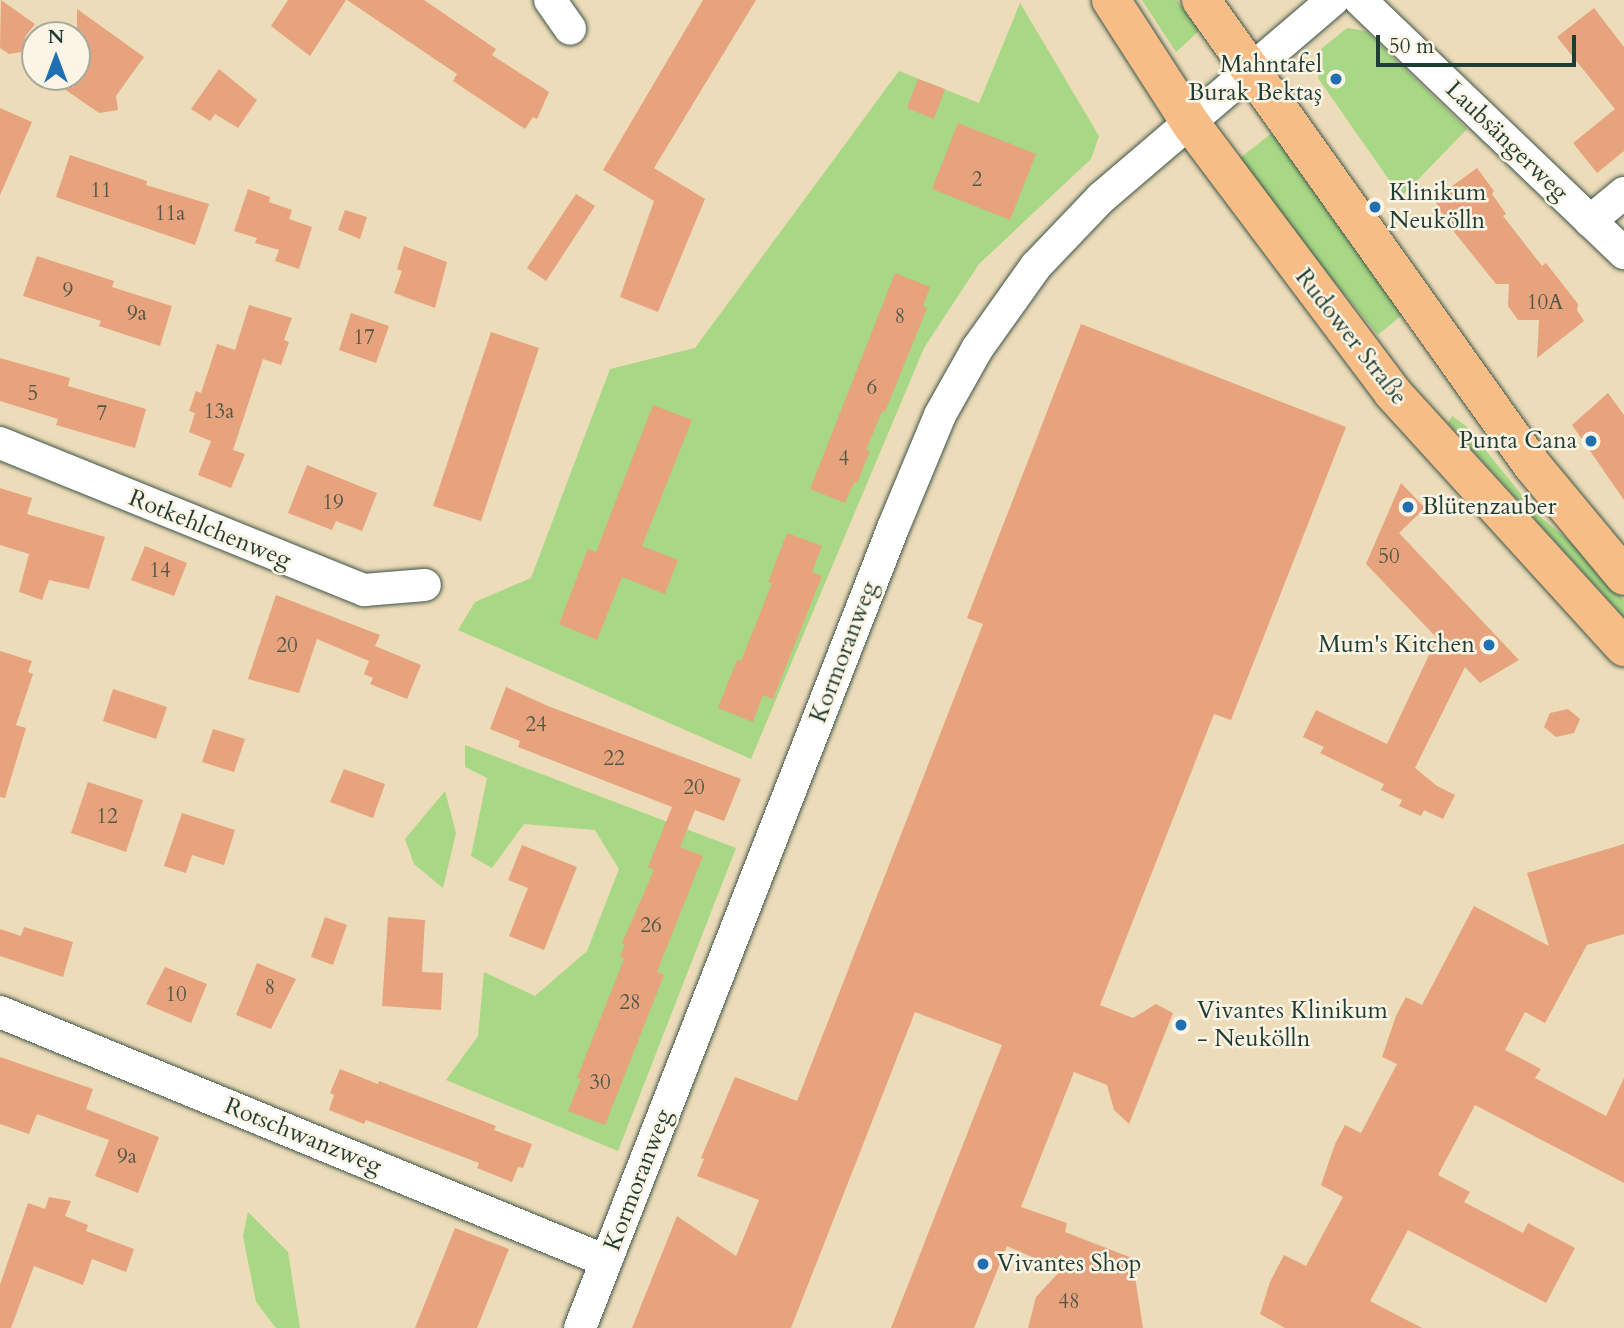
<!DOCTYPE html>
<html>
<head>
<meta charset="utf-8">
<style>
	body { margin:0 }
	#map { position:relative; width:1624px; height:1328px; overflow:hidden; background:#eddcb9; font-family:Cardo,serif }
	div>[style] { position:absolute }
	.green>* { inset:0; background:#a8d785 }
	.building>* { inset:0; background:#e6a37e }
	.roads { filter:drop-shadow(0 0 2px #3e5548) drop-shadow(0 0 2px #3e5548) }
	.minor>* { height:32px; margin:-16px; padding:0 16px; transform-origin:16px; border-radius:16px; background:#fff }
	.major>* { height:38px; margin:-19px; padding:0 19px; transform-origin:19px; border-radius:19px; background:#f6be86 }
	.dots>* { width:19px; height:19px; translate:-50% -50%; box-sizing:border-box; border:4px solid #fcf5e5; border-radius:50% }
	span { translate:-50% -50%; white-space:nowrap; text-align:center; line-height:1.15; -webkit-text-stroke:5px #fcf5e5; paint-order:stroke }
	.number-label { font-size:21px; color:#515646 }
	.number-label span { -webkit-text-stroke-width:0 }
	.poi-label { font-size:24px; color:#1f3d34 }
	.right { translate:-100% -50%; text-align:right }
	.left { translate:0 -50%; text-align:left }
	.street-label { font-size:24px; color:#1f3d34 }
	.north { position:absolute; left:21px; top:21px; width:70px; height:70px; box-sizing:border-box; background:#fcf5e5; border:2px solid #a4ab9e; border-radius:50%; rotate:0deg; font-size:19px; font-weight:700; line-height:28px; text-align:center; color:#1f3d34 }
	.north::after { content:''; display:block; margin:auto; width:24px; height:32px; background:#1f6fb2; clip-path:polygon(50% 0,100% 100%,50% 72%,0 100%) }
	.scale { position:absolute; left:1376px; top:35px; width:200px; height:32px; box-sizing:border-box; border:4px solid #1f3d34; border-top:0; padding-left:9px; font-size:21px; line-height:24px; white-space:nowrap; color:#1f3d34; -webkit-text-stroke:5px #fcf5e5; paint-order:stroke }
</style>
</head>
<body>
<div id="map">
	<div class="green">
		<i style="clip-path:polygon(1142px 0,1177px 0,1199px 31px,1176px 52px)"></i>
		<i style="clip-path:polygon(1020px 3px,1099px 136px,1091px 159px,979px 264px,924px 348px,751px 759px,458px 630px,475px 602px,531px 578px,610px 369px,695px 348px,899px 71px,979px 103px)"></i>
		<i style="clip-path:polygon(1347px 28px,1366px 31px,1467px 129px,1401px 197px,1318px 78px,1321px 49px)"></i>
		<i style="clip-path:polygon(1272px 133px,1402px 315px,1378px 335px,1236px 161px)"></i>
		<i style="clip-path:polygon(1452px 416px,1466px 426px,1537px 514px,1579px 549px,1624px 600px,1624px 617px,1448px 423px)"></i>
		<i style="clip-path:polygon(465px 745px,736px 848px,618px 1151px,446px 1080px,478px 1036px,484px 972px,535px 996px,587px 951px,619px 869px,595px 830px,524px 824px,492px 868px,471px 856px,487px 778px,465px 767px)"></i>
		<i style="clip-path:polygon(445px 791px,456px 833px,443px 888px,414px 864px,405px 839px)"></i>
		<i style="clip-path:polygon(248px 1212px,288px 1252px,300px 1328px,276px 1328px,256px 1302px,243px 1236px)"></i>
	</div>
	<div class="building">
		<i style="clip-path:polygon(1px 0,35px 24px,25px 37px,28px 51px,9px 54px,0 48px)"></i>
		<i style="clip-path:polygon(288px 0,346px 0,310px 56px,271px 26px)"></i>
		<i style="clip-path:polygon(347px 0,424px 0,496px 49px,492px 55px,549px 92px,537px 119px,533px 117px,525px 129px,453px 81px,457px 74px)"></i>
		<i style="clip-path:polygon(703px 0,756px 0,654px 168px,705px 199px,658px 312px,620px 297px,654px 201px,603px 170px)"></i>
		<i style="clip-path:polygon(1594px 8px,1624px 47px,1624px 151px,1597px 173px,1573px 143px,1615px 109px,1557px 37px)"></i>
		<i style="clip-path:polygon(77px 9px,144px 57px,116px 96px,118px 110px,99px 113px,47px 77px,77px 77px)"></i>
		<i style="clip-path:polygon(219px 69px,257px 100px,238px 128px,215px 114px,210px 121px,191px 109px)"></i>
		<i style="clip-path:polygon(918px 79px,945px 89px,934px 119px,907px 108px)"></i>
		<i style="clip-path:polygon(0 108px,32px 122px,0 195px)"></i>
		<i style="clip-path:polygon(958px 123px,1036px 154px,1010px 220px,932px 189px)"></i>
		<i style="clip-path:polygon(70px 155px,147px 181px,146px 185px,209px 204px,195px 245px,56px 197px)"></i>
		<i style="clip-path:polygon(1477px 168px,1494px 191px,1492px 194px,1506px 214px,1503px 216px,1542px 266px,1546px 263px,1578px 304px,1577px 310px,1584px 321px,1537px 358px,1539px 320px,1518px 320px,1508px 306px,1509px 284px,1496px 284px,1447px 223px,1434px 199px)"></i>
		<i style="clip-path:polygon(248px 189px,270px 197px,269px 202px,292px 210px,289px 219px,312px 227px,299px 269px,275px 261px,279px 250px,255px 243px,257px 238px,234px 231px)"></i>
		<i style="clip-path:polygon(576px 194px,595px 206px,546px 281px,527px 268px)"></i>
		<i style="clip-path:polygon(345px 210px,367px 217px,360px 239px,338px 230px)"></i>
		<i style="clip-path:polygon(404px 246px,447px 262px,435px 308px,394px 293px,402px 271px,397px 269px)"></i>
		<i style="clip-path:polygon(37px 256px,114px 281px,112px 287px,172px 306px,160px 346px,99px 326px,101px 321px,23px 296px)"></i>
		<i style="clip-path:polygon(895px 273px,930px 287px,923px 306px,927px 308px,885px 412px,882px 411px,874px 431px,866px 449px,870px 451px,857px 483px,854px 482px,845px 503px,810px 489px)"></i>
		<i style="clip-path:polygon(249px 305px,292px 318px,284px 340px,289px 342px,281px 365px,263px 359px,233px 450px,245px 454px,231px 488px,198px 475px,211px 441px,189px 432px,195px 413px,189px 411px,196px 391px,201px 393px,217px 344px,235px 350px)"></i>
		<i style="clip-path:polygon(351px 313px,389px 326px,376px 363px,339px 350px)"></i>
		<i style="clip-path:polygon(1081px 324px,1346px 427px,1231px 720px,1214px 714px,1100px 1005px,1133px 1018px,1156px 1004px,1173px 1013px,1129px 1124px,1114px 1110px,1107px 1085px,1074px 1072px,1021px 1207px,1067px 1223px,1065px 1232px,1132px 1258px,1143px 1328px,1028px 1328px,1036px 1297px,1061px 1270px,1007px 1246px,974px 1328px,891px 1328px,1002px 1045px,915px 1012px,791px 1328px,632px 1328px,677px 1216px,736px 1256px,759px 1200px,697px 1176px,704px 1159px,701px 1158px,735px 1077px,797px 1101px,983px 624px,967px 618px)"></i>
		<i style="clip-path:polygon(491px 332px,539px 348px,481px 521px,433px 506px)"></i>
		<i style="clip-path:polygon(0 358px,70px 378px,68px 386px,146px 409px,135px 448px,56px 425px,58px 419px,0 401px)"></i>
		<i style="clip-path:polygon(1608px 393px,1624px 415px,1624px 500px,1572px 425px)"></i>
		<i style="clip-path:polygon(653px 405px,692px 420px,642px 546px,678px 560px,665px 594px,622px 577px,597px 640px,559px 624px,588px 549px,596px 552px)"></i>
		<i style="clip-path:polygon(307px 465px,377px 493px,362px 531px,336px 521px,332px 530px,288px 513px)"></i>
		<i style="clip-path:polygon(1401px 483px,1425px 508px,1399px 533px,1519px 660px,1480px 683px,1465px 667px,1415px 768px,1437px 786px,1455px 795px,1443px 819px,1424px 810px,1421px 816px,1399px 806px,1402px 800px,1381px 790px,1384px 784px,1320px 753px,1324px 747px,1303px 737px,1316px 710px,1387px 744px,1437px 638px,1366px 564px)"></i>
		<i style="clip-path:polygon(0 488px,32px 498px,27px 514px,105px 537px,89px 589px,49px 580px,42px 600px,19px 592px,29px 554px,0 545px)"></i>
		<i style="clip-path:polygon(787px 533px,822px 546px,812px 572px,822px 576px,773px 699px,763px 695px,753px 722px,718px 708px,737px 660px,741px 661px,772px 583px,768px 582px)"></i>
		<i style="clip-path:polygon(145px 546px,187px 563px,174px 596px,131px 580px)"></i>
		<i style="clip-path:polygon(276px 595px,380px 635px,375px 646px,421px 665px,407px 699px,370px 684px,373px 678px,364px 674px,369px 661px,317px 639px,299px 693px,248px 679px)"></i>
		<i style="clip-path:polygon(0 651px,32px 661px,28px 672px,33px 674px,16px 725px,26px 728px,5px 798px,0 797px)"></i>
		<i style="clip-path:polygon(506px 687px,548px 706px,741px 779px,724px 821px,695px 810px,680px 847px,703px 856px,657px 972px,664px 975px,605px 1125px,568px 1111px,581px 1079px,577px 1078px,624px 959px,620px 957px,625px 944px,622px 943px,654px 870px,648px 867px,672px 807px,518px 747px,520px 741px,490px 729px)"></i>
		<i style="clip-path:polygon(113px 689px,167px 707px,156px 739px,103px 721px)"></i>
		<i style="clip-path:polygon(1568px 709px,1580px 719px,1574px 733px,1556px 737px,1544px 727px,1550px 713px)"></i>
		<i style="clip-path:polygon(213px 729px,245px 739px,234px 772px,202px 762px)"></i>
		<i style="clip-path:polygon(344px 769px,385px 784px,373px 818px,330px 802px)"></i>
		<i style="clip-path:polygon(88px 782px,143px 800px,126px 852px,71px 833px)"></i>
		<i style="clip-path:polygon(182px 813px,235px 830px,224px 865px,192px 855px,186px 873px,164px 866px)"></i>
		<i style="clip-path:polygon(1624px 844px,1624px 934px,1587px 945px,1545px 1023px,1525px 1012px,1505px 1050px,1541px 1069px,1535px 1078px,1606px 1116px,1624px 1078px,1624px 1183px,1475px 1105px,1438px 1175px,1470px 1192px,1464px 1202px,1523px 1233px,1528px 1223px,1575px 1248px,1546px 1303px,1408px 1230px,1370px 1301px,1422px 1328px,1285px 1328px,1260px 1314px,1270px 1282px,1284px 1255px,1306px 1266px,1343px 1197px,1321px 1185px,1335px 1144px,1345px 1125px,1361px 1133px,1397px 1064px,1382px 1057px,1396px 1016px,1406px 997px,1422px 1005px,1474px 906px,1549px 946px,1527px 873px)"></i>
		<i style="clip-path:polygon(522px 845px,577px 867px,544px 950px,509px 936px,528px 888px,508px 880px)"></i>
		<i style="clip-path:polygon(325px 917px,347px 925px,333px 965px,311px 957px)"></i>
		<i style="clip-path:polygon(388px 917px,425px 920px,422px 972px,443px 973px,441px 1010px,382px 1006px)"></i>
		<i style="clip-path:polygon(24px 927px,73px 942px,63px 977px,0 956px,0 929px,21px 936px)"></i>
		<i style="clip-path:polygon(257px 963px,296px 979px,271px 1029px,236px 1015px)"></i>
		<i style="clip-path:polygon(165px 967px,207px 984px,191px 1023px,146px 1004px)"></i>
		<i style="clip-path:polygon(0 1057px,93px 1089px,86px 1109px,159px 1137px,138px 1193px,95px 1176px,109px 1140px,37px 1114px,29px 1134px,0 1124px)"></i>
		<i style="clip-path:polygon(340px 1069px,378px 1084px,379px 1081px,496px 1126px,494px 1130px,532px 1144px,523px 1168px,518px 1167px,512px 1182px,477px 1168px,479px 1163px,366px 1120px,364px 1124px,329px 1110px,334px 1095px,330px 1093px)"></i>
		<i style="clip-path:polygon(49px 1197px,71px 1201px,65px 1216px,88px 1225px,86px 1231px,134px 1249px,126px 1272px,92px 1259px,83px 1285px,34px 1266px,11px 1328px,0 1328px,0 1285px,28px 1203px,45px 1209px)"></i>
		<i style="clip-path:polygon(455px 1228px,509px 1249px,477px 1328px,415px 1328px)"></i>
	</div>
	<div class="roads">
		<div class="minor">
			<i style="left:550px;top:0;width:35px;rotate:55deg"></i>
			<i style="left:1360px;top:0;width:366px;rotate:43.8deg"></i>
			<i style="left:1590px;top:221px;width:44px;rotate:-39.5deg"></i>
			<i style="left:0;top:443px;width:393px;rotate:22deg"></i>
			<i style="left:364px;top:590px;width:61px;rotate:-4.7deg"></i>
			<i style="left:0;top:1012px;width:655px;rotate:22.34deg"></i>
			<i style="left:580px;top:1328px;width:859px;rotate:-68.63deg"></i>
			<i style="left:893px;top:528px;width:122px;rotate:-67.4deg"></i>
			<i style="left:940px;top:415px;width:76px;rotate:-60.7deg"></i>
			<i style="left:977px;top:349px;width:102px;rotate:-54.6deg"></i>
			<i style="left:1036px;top:266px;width:94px;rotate:-46.3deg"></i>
			<i style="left:1101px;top:198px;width:305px;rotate:-40.5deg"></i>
		</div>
		<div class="major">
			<i style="left:1111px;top:0;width:148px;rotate:57.2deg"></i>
			<i style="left:1191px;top:124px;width:335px;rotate:53.1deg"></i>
			<i style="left:1392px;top:392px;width:345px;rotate:47.7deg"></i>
			<i style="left:1201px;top:0;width:571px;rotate:54.56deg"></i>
			<i style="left:1532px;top:465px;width:144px;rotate:50.3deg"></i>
		</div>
	</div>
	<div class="dots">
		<i style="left:1336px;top:79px;background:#1f6fb2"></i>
		<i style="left:1375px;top:207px;background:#1f6fb2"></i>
		<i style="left:1591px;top:441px;background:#1f6fb2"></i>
		<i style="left:1408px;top:507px;background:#1f6fb2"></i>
		<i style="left:1489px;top:645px;background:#1f6fb2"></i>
		<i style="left:1181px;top:1025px;background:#1f6fb2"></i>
		<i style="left:983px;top:1264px;background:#1f6fb2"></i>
	</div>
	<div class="number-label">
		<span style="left:977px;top:180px">2</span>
		<span style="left:101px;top:191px">11</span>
		<span style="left:170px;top:214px">11a</span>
		<span style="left:68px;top:291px">9</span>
		<span style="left:1545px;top:303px">10A</span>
		<span style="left:137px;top:314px">9a</span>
		<span style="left:900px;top:317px">8</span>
		<span style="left:364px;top:338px">17</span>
		<span style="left:872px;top:388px">6</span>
		<span style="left:33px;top:394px">5</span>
		<span style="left:219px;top:412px">13a</span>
		<span style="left:102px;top:414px">7</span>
		<span style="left:844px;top:459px">4</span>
		<span style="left:333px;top:503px">19</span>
		<span style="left:1389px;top:557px">50</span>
		<span style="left:160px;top:571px">14</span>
		<span style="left:287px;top:646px">20</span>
		<span style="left:536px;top:725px">24</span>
		<span style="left:614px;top:759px">22</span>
		<span style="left:694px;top:788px">20</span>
		<span style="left:107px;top:817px">12</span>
		<span style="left:651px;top:926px">26</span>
		<span style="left:270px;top:988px">8</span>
		<span style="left:176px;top:995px">10</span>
		<span style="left:630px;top:1003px">28</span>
		<span style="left:600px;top:1083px">30</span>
		<span style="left:127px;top:1157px">9a</span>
		<span style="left:1069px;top:1302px">48</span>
	</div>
	<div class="poi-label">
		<span class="right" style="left:1322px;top:79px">Mahntafel<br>Burak Bektaş</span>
		<span class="left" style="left:1389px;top:207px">Klinikum<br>Neukölln</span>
		<span class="right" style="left:1577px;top:441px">Punta Cana</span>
		<span class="left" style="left:1422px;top:507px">Blütenzauber</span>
		<span class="right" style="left:1475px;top:645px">Mum's Kitchen</span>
		<span class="left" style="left:1197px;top:1025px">Vivantes Klinikum<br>- Neukölln</span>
		<span class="left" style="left:997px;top:1264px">Vivantes Shop</span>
	</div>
	<div class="street-label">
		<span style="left:1507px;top:141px;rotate:44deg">Laubsängerweg</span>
		<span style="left:1351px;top:337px;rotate:52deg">Rudower Straße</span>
		<span style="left:210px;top:529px;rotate:22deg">Rotkehlchenweg</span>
		<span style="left:844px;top:652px;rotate:-69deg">Kormoranweg</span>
		<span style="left:303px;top:1136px;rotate:22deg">Rotschwanzweg</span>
		<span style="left:638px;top:1180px;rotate:-69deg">Kormoranweg</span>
	</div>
	<div class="north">N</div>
	<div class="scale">50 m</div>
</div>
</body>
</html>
